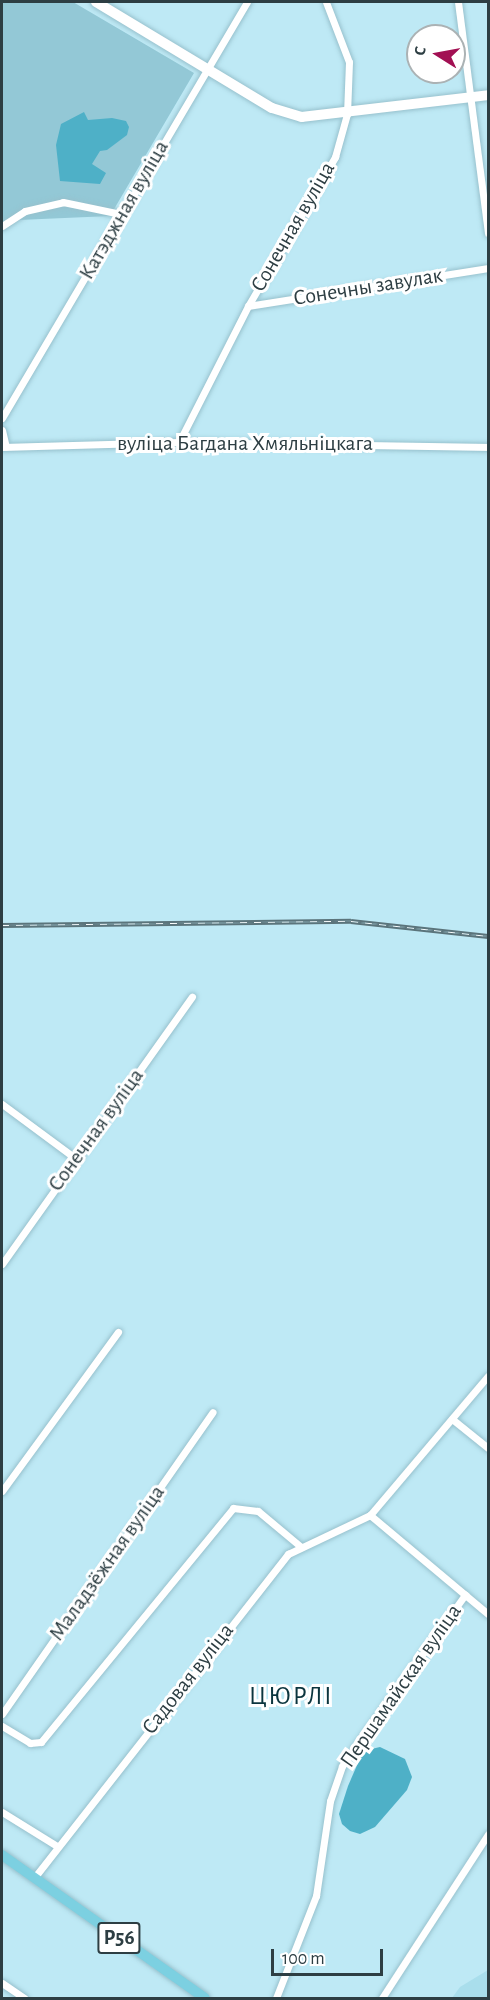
<!DOCTYPE html>
<html>
<head>
<meta charset="utf-8">
<style>
	body { margin:0 }
	#map { position:relative; width:490px; height:2000px; overflow:hidden; background:#bee9f5; font-family:"Alegreya Sans",sans-serif }
	div>[style] { position:absolute }
	.built>* { inset:0; background:#a9deec }
	.green>* { inset:0; background:#93c8d6 }
	.water>* { inset:0; background:#4eb0c7 }
	.roads { filter:drop-shadow(0 0 2px #97c1cd) drop-shadow(0 0 2px #97c1cd) }
	.street>* { height:7px; margin:-3.5px; padding:0 3.5px; transform-origin:3.5px; border-radius:3.5px; background:#fff }
	.secondary>* { height:10px; margin:-5px; padding:0 5px; transform-origin:5px; border-radius:5px; background:#fff }
	.primary>* { height:10px; margin:-5px; padding:0 5px; transform-origin:5px; border-radius:5px; background:#7cd0e1 }
	.rail>* { height:4.5px; margin-top:-2.25px; transform-origin:0; background:repeating-linear-gradient(90deg,#fff 0 7px,#5b747b 0 14px); box-sizing:border-box; border-block:2px solid #5b747b }
	span { translate:-50% -50%; white-space:nowrap; text-align:center; line-height:1.15; -webkit-text-stroke:6px #fff; paint-order:stroke }
	.shield-label span { padding:2px 4px; background:#fff; border:2px solid; border-radius:4px; -webkit-text-stroke-width:0 }
	.shield-label { font-size:21px; color:#2d3e43; font-weight:700 }
	.street-label { font-size:22px; color:#2d3e43 }
	.quarter-label { font-size:26px; color:#0b353e; letter-spacing:1.5px }
	.frame { position:absolute; inset:0; border:3px solid #2d3e43; pointer-events:none }
	.north { position:absolute; left:406px; top:24px; width:60px; height:60px; box-sizing:border-box; background:#fff; border:2px solid #abb2b4; border-radius:50%; rotate:281deg; font-size:16px; font-weight:700; line-height:24px; text-align:center; color:#2d3e43 }
	.north::after { content:''; display:block; margin:auto; width:21px; height:27px; background:#a21053; clip-path:polygon(50% 0,100% 100%,50% 72%,0 100%) }
	.scale { position:absolute; left:271px; top:1949px; width:112px; height:27px; box-sizing:border-box; border:3px solid #2d3e43; border-top:0; padding-left:8px; font-size:18px; line-height:21px; white-space:nowrap; color:#2d3e43; -webkit-text-stroke:4px #fff; paint-order:stroke }
</style>
</head>
<body>
<div id="map">
	<div class="built">
		<i style="clip-path:polygon(488px 1970px,488px 1998px,452px 1998px,460px 1987px)"></i>
	</div>
	<div class="green">
		<i style="clip-path:polygon(2px 2px,73px 2px,194px 73px,110px 216px,19px 220px,2px 226px)"></i>
	</div>
	<div class="water">
		<i style="clip-path:polygon(84px 112px,88px 120px,112px 118px,126px 121px,129px 127px,127px 135px,107px 150px,100px 151px,92px 164px,106px 173px,100px 184px,60px 181px,56px 145px,61px 124px)"></i>
		<i style="clip-path:polygon(380px 1747px,405px 1759px,412px 1777px,407px 1790px,375px 1827px,360px 1834px,350px 1831px,342px 1824px,339px 1814px,348px 1786px,361px 1756px,367px 1750px)"></i>
	</div>
	<div class="roads">
		<div class="street">
			<i style="left:458px;top:2px;width:233px;rotate:82.6deg"></i>
			<i style="left:2px;top:226px;width:27px;rotate:-33deg"></i>
			<i style="left:25px;top:211px;width:39px;rotate:-13deg"></i>
			<i style="left:63px;top:202px;width:59px;rotate:11.7deg"></i>
			<i style="left:248px;top:306px;width:243px;rotate:-9deg"></i>
			<i style="left:2px;top:418px;width:483px;rotate:-59.5deg"></i>
			<i style="left:2px;top:430px;width:17px;rotate:77deg"></i>
			<i style="left:179px;top:442px;width:153px;rotate:-63.1deg"></i>
			<i style="left:248px;top:306px;width:173px;rotate:-59.7deg"></i>
			<i style="left:335px;top:157px;width:45px;rotate:-74.4deg"></i>
			<i style="left:347px;top:114px;width:52px;rotate:-87.8deg"></i>
			<i style="left:349px;top:62px;width:64px;rotate:-111deg"></i>
			<i style="left:2px;top:447px;width:177px;rotate:-1.6deg"></i>
			<i style="left:179px;top:442px;width:309px;rotate:0.9deg"></i>
			<i style="left:2px;top:1104px;width:91px;rotate:36.5deg"></i>
			<i style="left:2px;top:1264px;width:328px;rotate:-54.6deg"></i>
			<i style="left:452px;top:1419px;width:46px;rotate:38.9deg"></i>
			<i style="left:2px;top:1491px;width:197px;rotate:-53.9deg"></i>
			<i style="left:370px;top:1515px;width:154px;rotate:40deg"></i>
			<i style="left:2px;top:1714px;width:368px;rotate:-55.1deg"></i>
			<i style="left:2px;top:1726px;width:33px;rotate:31deg"></i>
			<i style="left:30px;top:1743px;width:11px;rotate:-5deg"></i>
			<i style="left:41px;top:1742px;width:303px;rotate:-50.6deg"></i>
			<i style="left:233px;top:1508px;width:25px;rotate:7deg"></i>
			<i style="left:258px;top:1511px;width:56px;rotate:39.9deg"></i>
			<i style="left:2px;top:1812px;width:65px;rotate:31.7deg"></i>
			<i style="left:34px;top:1878px;width:412px;rotate:-51.9deg"></i>
			<i style="left:288px;top:1554px;width:91px;rotate:-25.4deg"></i>
			<i style="left:370px;top:1515px;width:182px;rotate:-49.7deg"></i>
			<i style="left:2px;top:1983px;width:27px;rotate:34deg"></i>
			<i style="left:276px;top:1998px;width:110px;rotate:-68.6deg"></i>
			<i style="left:316px;top:1896px;width:96px;rotate:-81.6deg"></i>
			<i style="left:330px;top:1801px;width:37px;rotate:-71deg"></i>
			<i style="left:342px;top:1766px;width:211px;rotate:-54.3deg"></i>
			<i style="left:382px;top:1998px;width:195px;rotate:-57.1deg"></i>
		</div>
		<div class="secondary">
			<i style="left:96px;top:2px;width:205px;rotate:31.1deg"></i>
			<i style="left:272px;top:108px;width:31px;rotate:17deg"></i>
			<i style="left:302px;top:117px;width:187px;rotate:-6.7deg"></i>
		</div>
		<div class="primary">
			<i style="left:2px;top:1855px;width:248px;rotate:35.2deg"></i>
		</div>
	</div>
	<div class="rail">
		<i style="left:2px;top:925px;width:349px;rotate:-0.7deg"></i>
		<i style="left:351px;top:921px;width:138px;rotate:6.2deg"></i>
	</div>
	<div class="shield-label">
		<span style="left:119px;top:1938px">Р56</span>
	</div>
	<div class="street-label">
		<span style="left:124px;top:210px;rotate:-60deg">Катэджная вуліца</span>
		<span style="left:293px;top:227px;rotate:-60deg">Сонечная вуліца</span>
		<span style="left:368px;top:287px;rotate:-9deg">Сонечны завулак</span>
		<span style="left:245px;top:444px">вуліца Багдана Хмяльніцкага</span>
		<span style="left:96px;top:1130px;rotate:-54deg">Сонечная вуліца</span>
		<span style="left:107px;top:1563px;rotate:-55deg">Маладзёжная вуліца</span>
		<span style="left:188px;top:1679px;rotate:-52deg">Садовая вуліца</span>
		<span style="left:401px;top:1686px;rotate:-55deg">Першамайская вуліца</span>
	</div>
	<div class="quarter-label">
		<span style="left:291px;top:1697px">ЦЮРЛІ</span>
	</div>
	<div class="frame"></div>
	<div class="north">С</div>
	<div class="scale">100 m</div>
</div>
</body>
</html>
